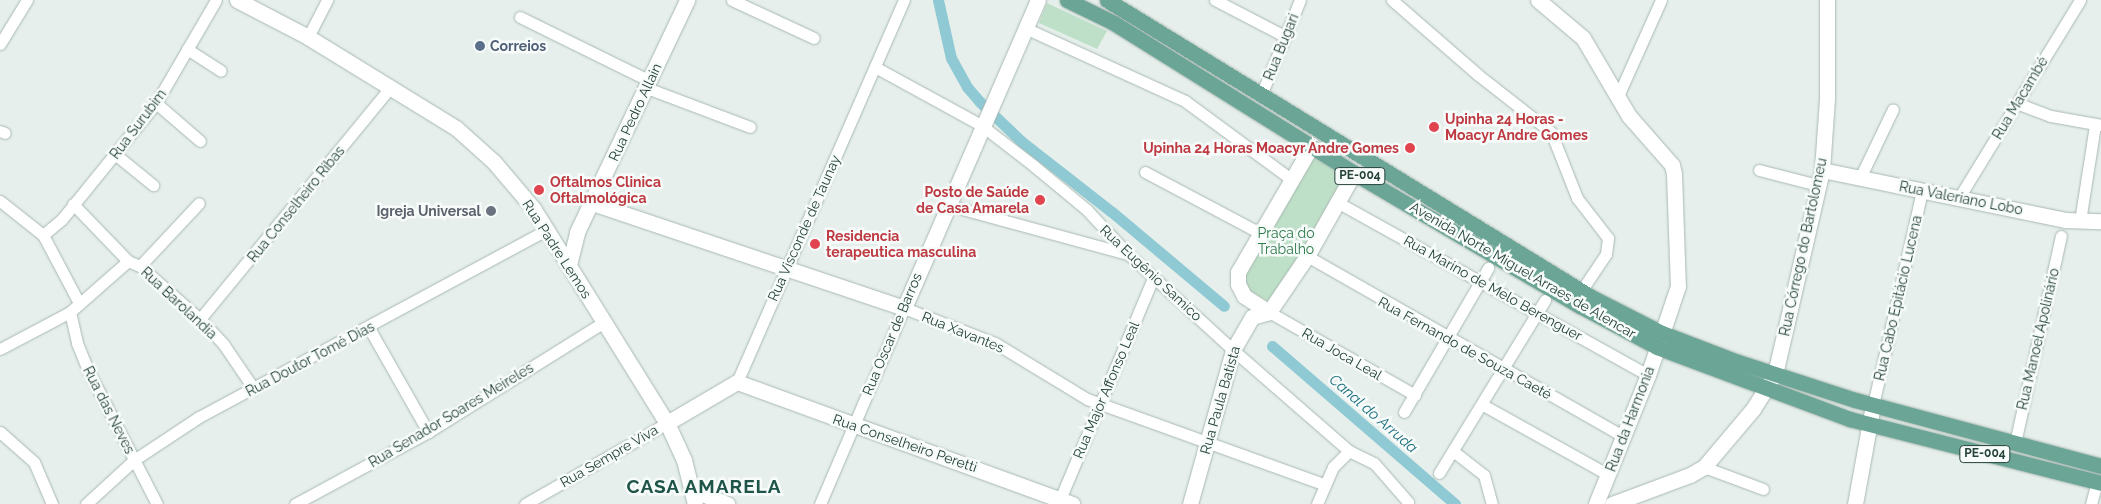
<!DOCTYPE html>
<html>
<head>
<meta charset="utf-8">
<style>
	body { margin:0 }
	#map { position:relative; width:2101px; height:504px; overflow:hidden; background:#e6efeb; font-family:Raleway,sans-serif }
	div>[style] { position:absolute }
	.green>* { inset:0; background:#bfe0c8 }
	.canal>* { height:11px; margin:-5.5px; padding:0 5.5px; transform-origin:5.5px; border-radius:5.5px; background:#8ec9d4 }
	.roads { filter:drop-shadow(0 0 1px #a8b8b2) drop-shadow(0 0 1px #a8b8b2) }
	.street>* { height:11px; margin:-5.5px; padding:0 5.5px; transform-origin:5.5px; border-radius:5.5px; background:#fff }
	.secondary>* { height:15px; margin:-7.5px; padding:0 7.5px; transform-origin:7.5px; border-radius:7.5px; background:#fff }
	.primary>* { height:15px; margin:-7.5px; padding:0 7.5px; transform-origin:7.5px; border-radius:7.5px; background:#6aa596 }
	.dots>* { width:14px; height:14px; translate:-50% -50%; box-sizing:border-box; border:2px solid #f7fbf9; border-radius:50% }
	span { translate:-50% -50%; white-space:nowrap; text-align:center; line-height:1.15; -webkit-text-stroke:5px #f7fbf9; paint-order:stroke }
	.shield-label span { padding:1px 4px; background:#f7fbf9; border:1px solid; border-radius:4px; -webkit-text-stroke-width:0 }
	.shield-label { font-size:12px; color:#24423a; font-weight:700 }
	.service-label { font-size:14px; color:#4e5e75; font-weight:700 }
	.left { translate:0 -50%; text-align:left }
	.street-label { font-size:14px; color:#24423a }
	.health-label { font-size:14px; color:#be3a42; font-weight:700 }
	.right { translate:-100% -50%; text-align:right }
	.worship-label { font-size:14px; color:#5b616d; font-weight:700 }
	.park-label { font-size:14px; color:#2d7a4b }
	.water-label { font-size:15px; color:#1c6f80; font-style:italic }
	.district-label { font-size:19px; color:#1f5548; font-weight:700; letter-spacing:1px }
</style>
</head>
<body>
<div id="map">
	<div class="green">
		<i style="clip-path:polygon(1047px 3px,1107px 31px,1097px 49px,1039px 23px)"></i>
		<i style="clip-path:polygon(1314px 155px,1345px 174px,1302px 251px,1269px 302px,1245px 288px,1244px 277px)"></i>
	</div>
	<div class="canal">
		<i style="left:938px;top:0;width:59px;rotate:77.4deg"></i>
		<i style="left:951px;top:58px;width:33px;rotate:61deg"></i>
		<i style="left:967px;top:87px;width:20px;rotate:49deg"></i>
		<i style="left:980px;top:102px;width:57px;rotate:43.6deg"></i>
		<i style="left:1021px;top:141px;width:115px;rotate:38deg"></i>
		<i style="left:1112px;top:212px;width:146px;rotate:40deg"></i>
		<i style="left:1272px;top:346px;width:242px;rotate:40.8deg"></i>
	</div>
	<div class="roads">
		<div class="street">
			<i style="left:732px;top:0;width:90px;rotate:24.9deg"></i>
			<i style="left:1215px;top:0;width:80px;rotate:27.5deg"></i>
			<i style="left:1392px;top:0;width:113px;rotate:41deg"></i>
			<i style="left:1477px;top:74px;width:94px;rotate:38.1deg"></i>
			<i style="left:1551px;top:132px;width:71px;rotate:68.5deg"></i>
			<i style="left:1577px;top:198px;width:51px;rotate:52.2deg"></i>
			<i style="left:1608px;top:238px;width:16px;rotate:97deg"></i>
			<i style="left:1606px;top:254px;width:45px;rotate:124deg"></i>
			<i style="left:520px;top:17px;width:145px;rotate:26.2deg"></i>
			<i style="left:1025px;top:28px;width:176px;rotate:24.5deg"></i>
			<i style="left:1185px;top:101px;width:133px;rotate:36.4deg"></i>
			<i style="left:308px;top:37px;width:42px;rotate:-62.8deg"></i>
			<i style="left:0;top:44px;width:52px;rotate:-58.5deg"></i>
			<i style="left:187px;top:49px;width:40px;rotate:32.9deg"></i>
			<i style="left:875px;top:67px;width:121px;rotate:28.7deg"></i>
			<i style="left:981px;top:125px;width:67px;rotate:37.7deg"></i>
			<i style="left:1034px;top:166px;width:69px;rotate:39.7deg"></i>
			<i style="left:1087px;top:210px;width:60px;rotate:47deg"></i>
			<i style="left:1128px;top:254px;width:142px;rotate:42.4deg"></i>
			<i style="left:1233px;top:350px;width:154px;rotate:41deg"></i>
			<i style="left:1349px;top:451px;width:28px;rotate:26deg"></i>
			<i style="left:1374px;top:463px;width:52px;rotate:48.9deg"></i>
			<i style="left:647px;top:88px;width:110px;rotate:20.7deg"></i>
			<i style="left:1262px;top:93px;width:100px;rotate:-67.8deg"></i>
			<i style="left:1618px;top:96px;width:105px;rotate:-65.9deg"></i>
			<i style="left:156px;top:103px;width:58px;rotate:40.8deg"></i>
			<i style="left:2019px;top:104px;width:34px;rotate:21deg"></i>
			<i style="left:2051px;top:116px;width:51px;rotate:10.2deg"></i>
			<i style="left:0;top:131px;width:5px;rotate:22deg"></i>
			<i style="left:116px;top:155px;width:48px;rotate:39deg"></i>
			<i style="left:1759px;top:170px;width:61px;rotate:14.3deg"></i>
			<i style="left:1145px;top:172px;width:132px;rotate:27.9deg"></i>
			<i style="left:1860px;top:178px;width:76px;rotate:-64.4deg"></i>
			<i style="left:1960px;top:196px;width:230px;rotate:-58.5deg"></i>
			<i style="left:0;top:201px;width:55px;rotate:38.3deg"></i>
			<i style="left:43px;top:235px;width:77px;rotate:62.1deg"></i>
			<i style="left:1337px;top:202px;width:356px;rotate:29.1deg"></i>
			<i style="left:73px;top:204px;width:79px;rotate:46deg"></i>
			<i style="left:128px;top:261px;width:13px;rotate:23deg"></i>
			<i style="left:140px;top:266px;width:80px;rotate:41.5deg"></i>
			<i style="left:200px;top:319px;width:35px;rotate:47deg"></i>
			<i style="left:224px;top:345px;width:53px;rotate:55.7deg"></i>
			<i style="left:947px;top:205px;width:187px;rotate:15.2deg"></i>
			<i style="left:2080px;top:221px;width:97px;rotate:-81.1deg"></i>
			<i style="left:43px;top:235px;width:25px;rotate:-40deg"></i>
			<i style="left:62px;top:219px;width:149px;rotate:-51deg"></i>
			<i style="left:156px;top:103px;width:119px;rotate:-59.8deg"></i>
			<i style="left:1307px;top:256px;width:365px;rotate:29.7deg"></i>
			<i style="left:140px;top:266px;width:86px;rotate:-46.9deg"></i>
			<i style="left:70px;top:312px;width:32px;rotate:77deg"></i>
			<i style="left:77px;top:343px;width:29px;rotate:68deg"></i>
			<i style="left:88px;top:370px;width:151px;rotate:62.8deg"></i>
			<i style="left:1269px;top:312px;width:168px;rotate:29.6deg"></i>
			<i style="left:200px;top:319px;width:299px;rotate:-50.6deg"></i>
			<i style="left:369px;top:328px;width:120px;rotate:60.4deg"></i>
			<i style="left:0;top:349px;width:79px;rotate:-27.9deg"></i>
			<i style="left:70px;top:312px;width:77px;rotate:-41.3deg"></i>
			<i style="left:737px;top:382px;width:417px;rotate:-66.4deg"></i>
			<i style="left:1483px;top:405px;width:144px;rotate:29.1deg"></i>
			<i style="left:1873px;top:405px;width:220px;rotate:-77.1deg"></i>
			<i style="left:1404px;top:412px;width:167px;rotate:-59.7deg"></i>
			<i style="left:0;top:432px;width:45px;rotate:41.4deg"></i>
			<i style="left:34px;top:462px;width:46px;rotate:66.8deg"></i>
			<i style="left:2015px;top:443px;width:212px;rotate:-77.5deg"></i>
			<i style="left:1453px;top:451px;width:39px;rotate:38deg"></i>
			<i style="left:1484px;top:475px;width:30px;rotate:75deg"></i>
			<i style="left:1704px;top:467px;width:63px;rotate:20.4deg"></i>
			<i style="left:1439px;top:473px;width:203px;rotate:-58.5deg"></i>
			<i style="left:86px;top:504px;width:65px;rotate:-42.5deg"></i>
			<i style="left:134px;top:460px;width:78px;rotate:-33.5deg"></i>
			<i style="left:199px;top:417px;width:395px;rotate:-28.3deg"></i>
			<i style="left:295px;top:504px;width:151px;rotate:-28.4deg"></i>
			<i style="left:428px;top:432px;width:208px;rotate:-32deg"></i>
			<i style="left:525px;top:504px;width:163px;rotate:-29.7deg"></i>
			<i style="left:820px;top:504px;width:213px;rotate:-66.8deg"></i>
			<i style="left:904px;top:308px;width:97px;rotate:21deg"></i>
			<i style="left:995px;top:343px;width:108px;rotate:31.3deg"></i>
			<i style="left:1087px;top:399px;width:251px;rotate:19.8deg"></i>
			<i style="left:1058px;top:504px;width:247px;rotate:-67.2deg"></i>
			<i style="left:1317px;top:504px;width:40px;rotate:-66.6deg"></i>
			<i style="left:1333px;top:467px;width:23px;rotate:-45deg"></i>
			<i style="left:2091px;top:504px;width:23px;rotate:-75deg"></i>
		</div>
		<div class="secondary">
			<i style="left:237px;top:0;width:80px;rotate:27.5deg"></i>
			<i style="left:308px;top:37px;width:174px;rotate:31.6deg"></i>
			<i style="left:456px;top:128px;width:51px;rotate:41.8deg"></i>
			<i style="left:494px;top:162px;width:60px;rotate:49.7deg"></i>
			<i style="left:533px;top:208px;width:253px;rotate:58.1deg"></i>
			<i style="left:667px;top:423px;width:41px;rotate:65.3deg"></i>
			<i style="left:684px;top:460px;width:45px;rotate:76deg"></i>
			<i style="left:1538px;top:0;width:59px;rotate:40.2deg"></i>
			<i style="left:1583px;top:38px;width:91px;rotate:59.5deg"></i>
			<i style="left:1629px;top:116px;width:65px;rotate:48.7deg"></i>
			<i style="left:1672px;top:165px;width:9px;rotate:77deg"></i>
			<i style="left:1674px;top:174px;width:112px;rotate:88deg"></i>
			<i style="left:1678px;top:286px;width:94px;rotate:108.6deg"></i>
			<i style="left:1648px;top:375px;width:139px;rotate:112deg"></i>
			<i style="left:1312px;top:145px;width:147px;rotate:120.2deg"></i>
			<i style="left:1238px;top:272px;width:12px;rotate:90deg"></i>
			<i style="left:1238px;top:284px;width:13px;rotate:63deg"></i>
			<i style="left:1244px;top:296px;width:30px;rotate:33deg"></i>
			<i style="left:1269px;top:312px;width:68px;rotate:-55.8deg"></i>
			<i style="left:1307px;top:256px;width:95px;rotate:-60.5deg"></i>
			<i style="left:1822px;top:170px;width:248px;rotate:11.6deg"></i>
			<i style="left:2065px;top:220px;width:36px;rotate:2deg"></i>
			<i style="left:592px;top:203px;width:329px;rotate:18.6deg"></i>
			<i style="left:904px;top:308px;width:336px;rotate:-66.5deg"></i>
			<i style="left:569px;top:265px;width:34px;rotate:-76deg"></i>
			<i style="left:577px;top:232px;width:257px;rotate:-64.6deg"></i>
			<i style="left:667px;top:423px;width:81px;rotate:-30.4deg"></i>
			<i style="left:737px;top:382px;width:357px;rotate:20deg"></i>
			<i style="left:695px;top:491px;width:35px;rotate:22deg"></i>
			<i style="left:1190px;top:504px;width:160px;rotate:-74.4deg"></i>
			<i style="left:1233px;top:350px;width:38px;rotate:-60deg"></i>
			<i style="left:1252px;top:317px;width:18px;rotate:-16deg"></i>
			<i style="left:1612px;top:504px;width:83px;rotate:-20.4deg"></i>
			<i style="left:1690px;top:475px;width:16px;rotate:-30deg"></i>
			<i style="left:1704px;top:467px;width:76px;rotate:-49.8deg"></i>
			<i style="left:1753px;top:409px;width:41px;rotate:-57.8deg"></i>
			<i style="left:1775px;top:374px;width:209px;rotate:-77deg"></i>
			<i style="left:1822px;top:170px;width:72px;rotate:-86deg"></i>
			<i style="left:1827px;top:98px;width:98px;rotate:-90deg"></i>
			<i style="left:1855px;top:504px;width:101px;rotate:-79.7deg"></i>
		</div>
		<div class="primary">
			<i style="left:1067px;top:0;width:52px;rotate:26.1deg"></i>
			<i style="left:1114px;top:23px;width:283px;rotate:32deg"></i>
			<i style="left:1354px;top:173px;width:262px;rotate:30.5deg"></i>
			<i style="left:1580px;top:306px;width:87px;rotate:28deg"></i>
			<i style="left:1657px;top:347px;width:206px;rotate:20.5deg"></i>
			<i style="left:1850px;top:419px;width:259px;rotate:14.3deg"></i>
			<i style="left:1107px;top:0;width:570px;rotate:31.52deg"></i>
			<i style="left:1593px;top:298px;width:77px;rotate:26.9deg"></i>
			<i style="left:1662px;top:333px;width:81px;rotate:20.9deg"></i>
			<i style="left:1738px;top:362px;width:123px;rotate:18deg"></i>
			<i style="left:1855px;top:400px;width:255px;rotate:15deg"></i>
		</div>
	</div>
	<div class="dots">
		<i style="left:480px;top:46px;background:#5c6f8a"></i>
		<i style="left:1434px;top:127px;background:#e0444e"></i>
		<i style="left:1410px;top:148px;background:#e0444e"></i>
		<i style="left:539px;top:190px;background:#e0444e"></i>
		<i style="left:1040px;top:200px;background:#e0444e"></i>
		<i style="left:491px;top:211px;background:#6b7280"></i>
		<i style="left:815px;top:244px;background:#e0444e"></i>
	</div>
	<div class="shield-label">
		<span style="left:1360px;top:176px">PE-004</span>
		<span style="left:1985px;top:454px">PE-004</span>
	</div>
	<div class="service-label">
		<span class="left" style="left:490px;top:46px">Correios</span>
	</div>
	<div class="street-label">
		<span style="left:1281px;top:47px;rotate:-68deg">Rua Bugari</span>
		<span style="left:2020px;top:98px;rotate:-59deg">Rua Macambé</span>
		<span style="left:635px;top:112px;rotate:-65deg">Rua Pedro Allain</span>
		<span style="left:138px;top:124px;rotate:-53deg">Rua Surubim</span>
		<span style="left:1961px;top:198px;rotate:11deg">Rua Valeriano Lobo</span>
		<span style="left:296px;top:204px;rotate:-51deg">Rua Conselheiro Ribas</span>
		<span style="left:804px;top:228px;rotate:-66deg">Rua Visconde de Taunay</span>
		<span style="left:1803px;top:247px;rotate:-78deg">Rua Córrego do Bartolomeu</span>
		<span style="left:557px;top:249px;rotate:57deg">Rua Padre Lemos</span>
		<span style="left:1523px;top:270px;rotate:30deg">Avenida Norte Miguel Arraes de Alencar</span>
		<span style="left:1151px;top:273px;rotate:43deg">Rua Eugênio Samico</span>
		<span style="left:1493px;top:288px;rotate:29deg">Rua Marino de Melo Berenguer</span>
		<span style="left:1898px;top:298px;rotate:-77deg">Rua Cabo Epitácio Lucena</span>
		<span style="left:179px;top:303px;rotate:43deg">Rua Barolandia</span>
		<span style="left:963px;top:332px;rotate:22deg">Rua Xavantes</span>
		<span style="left:892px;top:334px;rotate:-67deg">Rua Oscar de Barros</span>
		<span style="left:2038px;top:339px;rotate:-77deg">Rua Manoel Apolinário</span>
		<span style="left:1465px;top:348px;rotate:29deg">Rua Fernando de Souza Caeté</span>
		<span style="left:1342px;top:354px;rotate:30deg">Rua Joca Leal</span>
		<span style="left:310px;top:359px;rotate:-28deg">Rua Doutor Tomé Dias</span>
		<span style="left:1106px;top:390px;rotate:-67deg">Rua Major Affonso Leal</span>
		<span style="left:1220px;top:400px;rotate:-74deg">Rua Paula Batista</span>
		<span style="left:109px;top:410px;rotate:63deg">Rua das Neves</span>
		<span style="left:451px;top:415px;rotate:-31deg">Rua Senador Soares Meireles</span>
		<span style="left:1630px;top:419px;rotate:-69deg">Rua da Harmonia</span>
		<span style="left:905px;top:443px;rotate:19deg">Rua Conselheiro Peretti</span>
		<span style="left:609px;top:456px;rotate:-30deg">Rua Sempre Viva</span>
	</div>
	<div class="health-label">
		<span class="left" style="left:1445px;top:127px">Upinha 24 Horas -<br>Moacyr Andre Gomes</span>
		<span class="right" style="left:1399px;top:148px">Upinha 24 Horas Moacyr Andre Gomes</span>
		<span class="left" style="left:550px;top:190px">Oftalmos Clinica<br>Oftalmológica</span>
		<span class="right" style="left:1029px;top:200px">Posto de Saúde<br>de Casa Amarela</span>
		<span class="left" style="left:826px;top:244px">Residencia<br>terapeutica masculina</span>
	</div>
	<div class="worship-label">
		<span class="right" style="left:481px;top:211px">Igreja Universal</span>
	</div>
	<div class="park-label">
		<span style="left:1286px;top:241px">Praça do<br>Trabalho</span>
	</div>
	<div class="water-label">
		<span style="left:1373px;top:414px;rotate:41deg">Canal do Arruda</span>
	</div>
	<div class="district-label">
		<span style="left:704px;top:487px">CASA AMARELA</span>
	</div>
</div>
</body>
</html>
